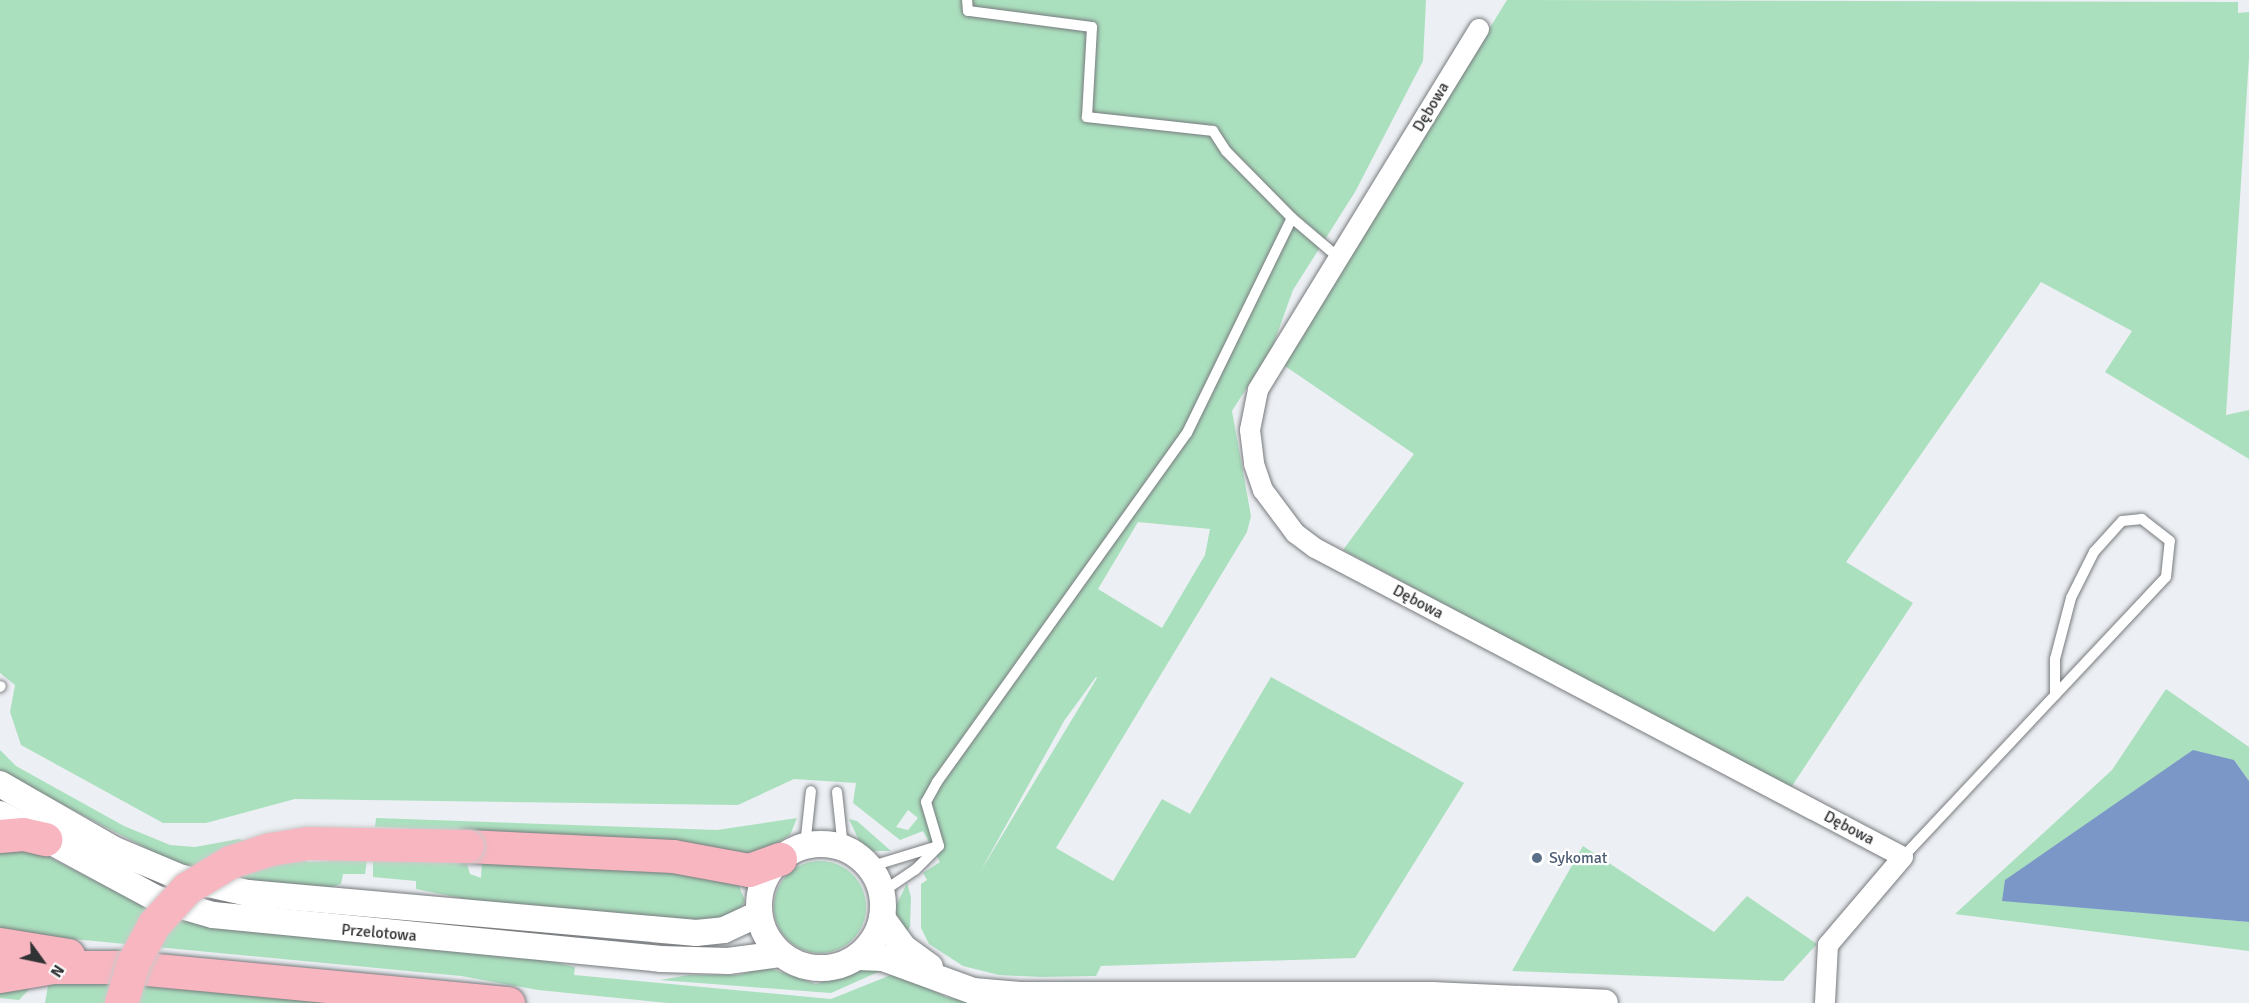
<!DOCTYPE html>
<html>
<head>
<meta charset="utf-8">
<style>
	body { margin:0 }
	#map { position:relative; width:2249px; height:1003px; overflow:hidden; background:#eceff3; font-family:Signika,sans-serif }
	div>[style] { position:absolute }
	.green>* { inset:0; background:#abe0bf }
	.round { border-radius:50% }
	.water>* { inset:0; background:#7b97c8 }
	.roads { filter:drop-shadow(0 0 2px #787b7e) drop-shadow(0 0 2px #787b7e) }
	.service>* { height:10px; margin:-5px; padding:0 5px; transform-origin:5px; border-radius:5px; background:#fff }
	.minor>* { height:20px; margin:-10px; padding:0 10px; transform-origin:10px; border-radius:10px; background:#fff }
	.tertiary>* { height:26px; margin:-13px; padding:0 13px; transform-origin:13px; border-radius:13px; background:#fff }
	.tertiary>.ring { margin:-13px; padding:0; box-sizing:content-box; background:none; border:26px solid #fff; border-radius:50% }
	.motorway>* { height:33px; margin:-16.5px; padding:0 16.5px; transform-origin:16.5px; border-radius:16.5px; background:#f7b6c0 }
	.bridges { filter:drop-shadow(0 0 2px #c9caca) drop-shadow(0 0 2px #c9caca) }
	.motorway-bridge>* { height:33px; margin:-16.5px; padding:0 16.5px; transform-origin:16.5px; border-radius:16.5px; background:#f7b6c0 }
	.dots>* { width:16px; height:16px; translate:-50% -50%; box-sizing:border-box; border:3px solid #fff; border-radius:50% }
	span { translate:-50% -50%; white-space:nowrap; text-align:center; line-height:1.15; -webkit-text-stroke:4.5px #fff; paint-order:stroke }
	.street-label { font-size:16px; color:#313234 }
	.service-label { font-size:16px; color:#4e5e75 }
	.left { translate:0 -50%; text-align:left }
	.north { position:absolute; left:12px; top:931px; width:60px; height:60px; -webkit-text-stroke:4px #fff; paint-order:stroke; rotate:123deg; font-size:16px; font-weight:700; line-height:24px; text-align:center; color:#313234 }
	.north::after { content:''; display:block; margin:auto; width:21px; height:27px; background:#313234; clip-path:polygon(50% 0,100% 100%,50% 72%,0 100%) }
</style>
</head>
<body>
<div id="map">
	<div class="green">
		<i style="clip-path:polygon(evenodd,0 0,1426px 0,1423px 61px,1355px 192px,1293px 290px,1272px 348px,1232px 411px,1251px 516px,1247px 532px,1056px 848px,1113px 881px,1162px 799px,1190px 814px,1271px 677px,1464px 783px,1355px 958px,1101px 966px,1096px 976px,1042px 977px,999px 975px,963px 966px,929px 944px,921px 928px,921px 884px,927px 880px,923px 873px,940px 862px,923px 831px,900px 840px,853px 803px,856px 783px,794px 779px,738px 805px,295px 799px,206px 823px,163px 823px,21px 745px,10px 712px,15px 685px,0 673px,0 0,1138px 522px,1210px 529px,1205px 555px,1162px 628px,1098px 589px,1138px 522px,0 0,1096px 677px,1097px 678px,980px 872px,1064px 721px,1096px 677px,0 0,908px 810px,918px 818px,908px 830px,896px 827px,908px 810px)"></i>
		<i style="clip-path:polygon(1507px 0,2238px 2px,2238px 13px,2249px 12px,2249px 58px,2226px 415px,2249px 410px,2249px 459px,2105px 372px,2132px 331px,2041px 282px,1846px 562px,1913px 603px,1790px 789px,1343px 550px,1414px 454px,1282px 364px)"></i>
		<i style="clip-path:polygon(2166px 689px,2249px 747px,2249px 781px,2234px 760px,2002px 900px,2249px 922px,2249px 951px,1955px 914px,2112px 770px)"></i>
		<i style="clip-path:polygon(0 750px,16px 766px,124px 826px,170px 845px,195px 847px,239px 839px,308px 862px,367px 859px,365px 874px,343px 874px,341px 884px,329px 888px,257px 882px,175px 863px,0 772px)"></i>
		<i style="clip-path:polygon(376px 818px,717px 830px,797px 818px,790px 835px,757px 855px,619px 838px,375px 827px)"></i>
		<i style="clip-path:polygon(849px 819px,857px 821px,891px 851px,873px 851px,861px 845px)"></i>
		<i style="clip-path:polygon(5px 846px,43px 854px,134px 901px,531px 957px,575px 967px,574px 975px,831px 999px,896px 973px,946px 997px,973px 1003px,668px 1003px,538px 990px,461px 976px,0 932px,0 848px)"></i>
		<i style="clip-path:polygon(1583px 846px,1714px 932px,1747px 896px,1817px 944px,1783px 981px,1512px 971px)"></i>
		<i style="clip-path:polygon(373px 856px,466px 860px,470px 874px,481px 878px,482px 859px,700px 870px,738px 883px,745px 901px,738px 912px,715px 923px,485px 903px,416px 889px,416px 881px,373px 877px)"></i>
		<i class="round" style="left:774px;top:861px;width:92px;height:92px"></i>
		<i style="clip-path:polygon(907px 883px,911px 897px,910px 926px,904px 938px,894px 910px)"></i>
		<i style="clip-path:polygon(766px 967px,816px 984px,865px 969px,887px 968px,831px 993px,660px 980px,689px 975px,739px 975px)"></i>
		<i style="clip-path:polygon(59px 979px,138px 986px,347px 1003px,45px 1003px,48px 986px,32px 986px,19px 1000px,0 998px,0 989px)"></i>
	</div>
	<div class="water">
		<i style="clip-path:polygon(2193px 750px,2234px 760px,2249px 781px,2249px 922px,2002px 901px,2005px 880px)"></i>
	</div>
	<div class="roads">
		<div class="service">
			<i style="left:1292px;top:218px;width:62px;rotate:40.4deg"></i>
			<i style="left:0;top:687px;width:1px;rotate:-45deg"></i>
			<i style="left:837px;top:792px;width:56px;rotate:83.9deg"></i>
			<i style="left:805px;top:846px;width:55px;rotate:-83.8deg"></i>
			<i style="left:939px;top:846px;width:46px;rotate:-106.5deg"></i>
			<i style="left:926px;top:802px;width:23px;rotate:-61deg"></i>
			<i style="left:937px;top:782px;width:429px;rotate:-54.4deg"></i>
			<i style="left:1187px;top:433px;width:239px;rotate:-64deg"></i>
			<i style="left:1292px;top:218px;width:94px;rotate:-134.6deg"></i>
			<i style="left:1226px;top:151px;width:24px;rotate:-123deg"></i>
			<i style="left:1213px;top:131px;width:127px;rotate:-173.7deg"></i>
			<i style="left:1087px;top:117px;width:90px;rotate:-86.8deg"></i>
			<i style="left:1092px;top:27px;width:125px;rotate:-172.6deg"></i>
			<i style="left:968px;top:11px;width:11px;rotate:-95deg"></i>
			<i style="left:1903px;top:857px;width:384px;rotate:-46.8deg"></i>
			<i style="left:2166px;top:577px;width:36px;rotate:-84deg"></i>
			<i style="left:2170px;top:541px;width:36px;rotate:-142deg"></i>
			<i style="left:2142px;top:519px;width:20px;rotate:174deg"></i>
			<i style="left:2122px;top:521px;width:42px;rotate:132.1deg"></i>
			<i style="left:2094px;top:552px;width:51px;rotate:116.6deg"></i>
			<i style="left:2071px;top:598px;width:63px;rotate:104.7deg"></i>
			<i style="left:2055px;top:659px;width:36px;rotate:90deg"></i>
			<i style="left:869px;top:867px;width:72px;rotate:-16.9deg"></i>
			<i style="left:882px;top:892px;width:40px;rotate:-34deg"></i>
			<i style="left:915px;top:870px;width:34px;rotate:-45deg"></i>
		</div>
		<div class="minor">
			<i style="left:1479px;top:29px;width:423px;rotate:121.5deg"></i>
			<i style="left:1258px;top:390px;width:41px;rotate:101.3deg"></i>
			<i style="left:1250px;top:430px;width:34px;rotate:83deg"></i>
			<i style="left:1254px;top:464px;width:28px;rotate:71deg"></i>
			<i style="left:1263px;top:490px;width:54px;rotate:53.3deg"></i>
			<i style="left:1295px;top:533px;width:25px;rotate:37deg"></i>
			<i style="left:1315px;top:548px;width:664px;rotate:27.72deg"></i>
			<i style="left:1903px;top:857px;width:116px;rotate:130.4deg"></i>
			<i style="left:1828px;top:945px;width:58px;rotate:93deg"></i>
		</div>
		<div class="tertiary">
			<i style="left:0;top:784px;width:133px;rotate:29.9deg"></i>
			<i style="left:115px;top:850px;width:73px;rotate:22.7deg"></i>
			<i style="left:182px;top:878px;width:68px;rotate:12.8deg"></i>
			<i style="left:248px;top:893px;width:450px;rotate:5.1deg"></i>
			<i style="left:696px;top:933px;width:28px;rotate:-6deg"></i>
			<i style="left:724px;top:930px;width:38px;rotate:-25deg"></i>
			<i style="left:0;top:814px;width:179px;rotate:28.4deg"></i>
			<i style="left:157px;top:899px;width:58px;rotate:15.9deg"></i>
			<i style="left:213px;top:915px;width:450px;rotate:5.6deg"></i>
			<i style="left:661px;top:959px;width:67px;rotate:1.7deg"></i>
			<i style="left:728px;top:961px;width:52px;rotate:-7.7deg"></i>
			<i class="ring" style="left:759px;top:844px;width:98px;height:98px"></i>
			<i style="left:882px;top:918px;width:37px;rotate:54deg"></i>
			<i style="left:904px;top:948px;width:32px;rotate:36deg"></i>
			<i style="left:857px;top:957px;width:26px;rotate:2deg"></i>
			<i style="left:883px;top:958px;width:96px;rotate:20.1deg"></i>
			<i style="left:973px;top:991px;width:47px;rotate:4.9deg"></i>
			<i style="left:1020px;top:995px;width:412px"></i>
			<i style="left:1432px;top:995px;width:173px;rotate:2.6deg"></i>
		</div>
		<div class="motorway">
			<i style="left:0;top:836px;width:23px;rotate:-5deg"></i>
			<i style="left:23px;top:834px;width:23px;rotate:13deg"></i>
			<i style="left:467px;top:846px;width:206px;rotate:2.8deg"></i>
			<i style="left:673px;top:856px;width:77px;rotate:10.4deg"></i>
			<i style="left:749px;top:870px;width:33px;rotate:-20deg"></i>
			<i style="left:0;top:944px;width:69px;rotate:9.2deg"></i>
			<i style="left:0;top:976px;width:54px;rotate:-9.6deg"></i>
			<i style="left:53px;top:967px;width:72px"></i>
			<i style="left:125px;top:967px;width:385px;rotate:5.4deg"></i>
		</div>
	</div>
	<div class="bridges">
		<div class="motorway-bridge">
			<i style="left:121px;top:1003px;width:42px;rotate:-73.3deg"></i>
			<i style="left:133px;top:963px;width:44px;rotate:-61.7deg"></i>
			<i style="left:154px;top:924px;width:49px;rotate:-47.5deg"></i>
			<i style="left:187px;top:888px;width:50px;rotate:-31.2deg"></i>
			<i style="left:230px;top:862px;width:42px;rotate:-18deg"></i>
			<i style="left:270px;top:849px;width:39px;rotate:-9deg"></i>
			<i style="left:309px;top:843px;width:158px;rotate:1.1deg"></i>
		</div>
	</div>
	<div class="dots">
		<i style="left:1537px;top:858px;background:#5c6f8a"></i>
	</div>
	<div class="street-label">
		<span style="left:1431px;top:107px;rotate:-59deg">Dębowa</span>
		<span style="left:1418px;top:602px;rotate:28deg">Dębowa</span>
		<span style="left:1849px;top:828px;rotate:28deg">Dębowa</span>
		<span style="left:379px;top:933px;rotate:5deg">Przelotowa</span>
	</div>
	<div class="service-label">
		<span class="left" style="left:1549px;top:858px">Sykomat</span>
	</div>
	<div class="north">N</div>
</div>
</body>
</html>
